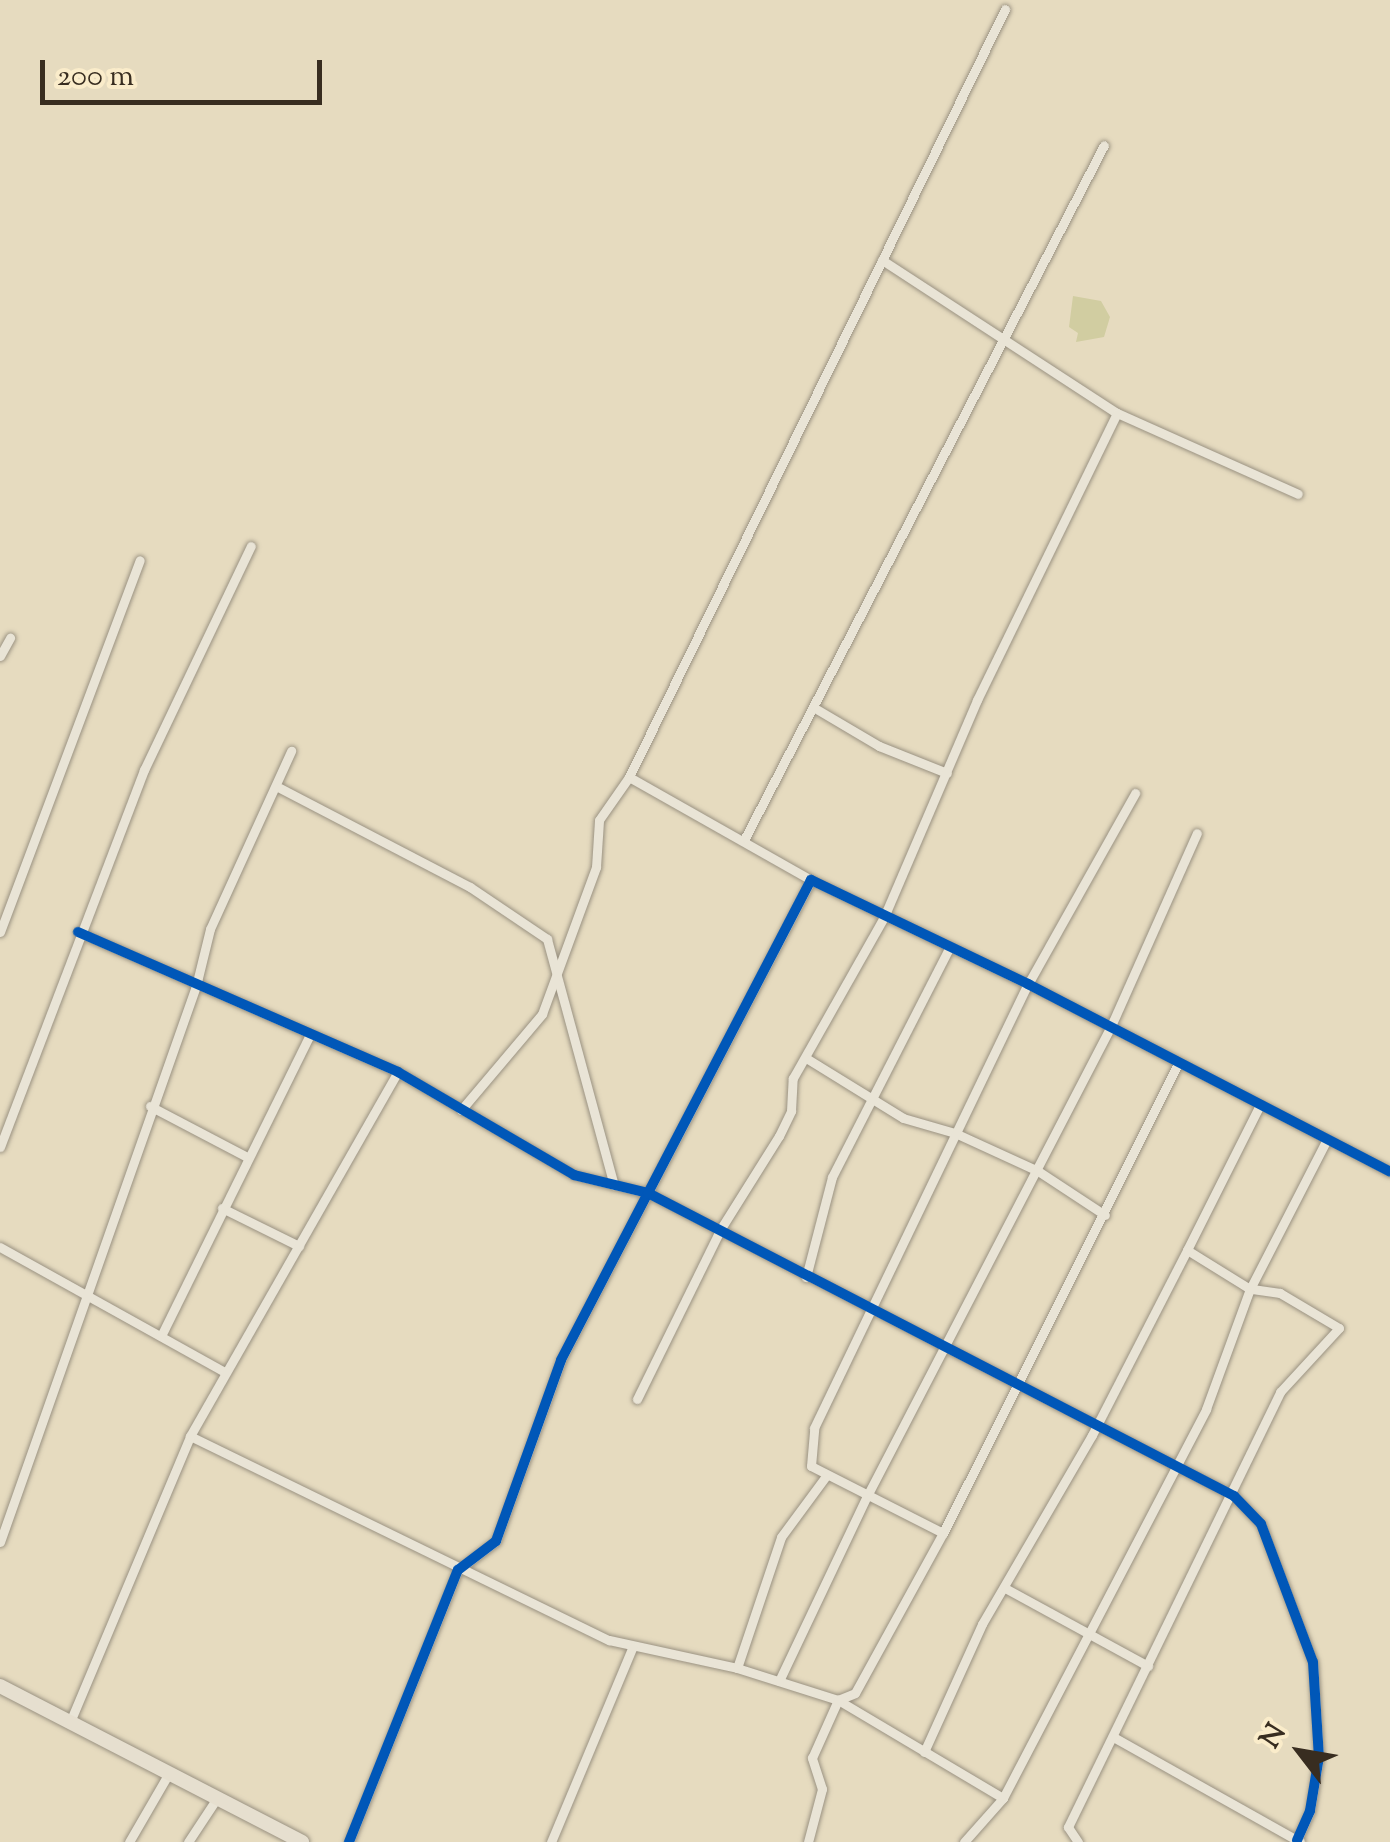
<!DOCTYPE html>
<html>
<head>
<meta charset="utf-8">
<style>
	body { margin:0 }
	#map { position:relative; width:1390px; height:1842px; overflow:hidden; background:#e6dbbf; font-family:"Sorts Mill Goudy",serif }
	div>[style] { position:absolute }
	.green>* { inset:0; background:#d1cda1 }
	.roads { filter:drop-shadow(0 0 2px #9a9282) drop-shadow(0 0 2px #9a9282) }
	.minor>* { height:9px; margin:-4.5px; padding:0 4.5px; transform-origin:4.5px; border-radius:4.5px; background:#e9e4d6 }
	.primary>* { height:14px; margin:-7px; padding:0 7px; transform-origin:7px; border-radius:7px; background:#e6dfcf }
	.cycleway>* { height:10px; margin:-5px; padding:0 5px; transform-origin:5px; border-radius:5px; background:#0057b8 }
	span { translate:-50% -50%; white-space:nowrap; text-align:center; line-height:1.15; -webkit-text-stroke:8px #faecca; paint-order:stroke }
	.north { position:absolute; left:1250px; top:1702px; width:100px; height:100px; -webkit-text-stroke:8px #faecca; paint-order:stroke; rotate:301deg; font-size:28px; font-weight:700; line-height:40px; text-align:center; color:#382d20 }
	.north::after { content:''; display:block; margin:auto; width:35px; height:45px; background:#382d20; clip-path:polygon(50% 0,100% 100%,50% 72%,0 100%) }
	.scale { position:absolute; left:40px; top:60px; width:282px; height:45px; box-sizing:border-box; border:5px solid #382d20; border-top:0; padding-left:12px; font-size:30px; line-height:35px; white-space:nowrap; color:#382d20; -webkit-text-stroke:8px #faecca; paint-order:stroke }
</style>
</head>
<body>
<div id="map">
	<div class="green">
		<i style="clip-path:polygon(1073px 296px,1101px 301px,1110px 317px,1104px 337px,1076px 342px,1078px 333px,1069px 327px)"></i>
	</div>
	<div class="roads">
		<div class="minor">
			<i style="left:882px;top:260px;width:280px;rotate:33.1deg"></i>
			<i style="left:1117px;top:413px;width:198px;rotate:24.1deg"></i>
			<i style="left:0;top:656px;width:21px;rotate:-61deg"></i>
			<i style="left:813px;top:707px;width:77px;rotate:30.6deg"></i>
			<i style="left:879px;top:746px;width:73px;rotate:21.7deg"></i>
			<i style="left:629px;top:777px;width:209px;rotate:29.5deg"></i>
			<i style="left:280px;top:788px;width:214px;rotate:27.5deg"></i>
			<i style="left:470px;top:887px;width:93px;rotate:34deg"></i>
			<i style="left:547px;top:939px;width:255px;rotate:74.8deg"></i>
			<i style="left:745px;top:838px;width:780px;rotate:-62.61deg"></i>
			<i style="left:0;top:932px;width:397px;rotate:-69.4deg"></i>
			<i style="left:78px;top:932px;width:349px;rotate:23.6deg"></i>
			<i style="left:398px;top:1072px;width:204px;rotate:30.3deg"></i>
			<i style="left:574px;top:1175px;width:76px;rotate:13.7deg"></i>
			<i style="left:648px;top:1193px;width:353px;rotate:-62.5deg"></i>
			<i style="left:811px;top:880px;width:241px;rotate:25.6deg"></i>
			<i style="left:1028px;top:984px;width:408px;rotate:27.4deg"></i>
			<i style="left:806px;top:1058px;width:114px;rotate:31.7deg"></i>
			<i style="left:903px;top:1118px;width:54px;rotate:16.1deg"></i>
			<i style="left:955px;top:1133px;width:91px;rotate:24.6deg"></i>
			<i style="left:1038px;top:1171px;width:80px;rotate:33.3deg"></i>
			<i style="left:150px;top:1106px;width:110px;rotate:27.7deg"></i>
			<i style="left:461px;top:1110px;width:126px;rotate:-49.8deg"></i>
			<i style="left:542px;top:1014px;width:157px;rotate:-69.8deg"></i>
			<i style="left:596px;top:867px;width:47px;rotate:-86.3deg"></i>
			<i style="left:599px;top:820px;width:52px;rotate:-55.1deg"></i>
			<i style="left:629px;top:777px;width:855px;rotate:-63.91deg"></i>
			<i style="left:0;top:1147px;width:404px;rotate:-69.1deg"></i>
			<i style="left:144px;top:770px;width:248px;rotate:-64.5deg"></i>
			<i style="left:222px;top:1208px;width:86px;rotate:26.3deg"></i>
			<i style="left:0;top:1247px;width:257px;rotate:29.1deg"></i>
			<i style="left:806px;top:1277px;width:103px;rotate:-75.4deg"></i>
			<i style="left:832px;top:1177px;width:257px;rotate:-62.9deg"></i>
			<i style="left:161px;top:1336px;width:336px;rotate:-63.7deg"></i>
			<i style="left:637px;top:1399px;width:188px;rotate:-63.8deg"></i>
			<i style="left:720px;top:1230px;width:111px;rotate:-57.9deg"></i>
			<i style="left:779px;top:1136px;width:28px;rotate:-64deg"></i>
			<i style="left:791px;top:1111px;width:33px;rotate:-87deg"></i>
			<i style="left:793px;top:1078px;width:185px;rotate:-60.5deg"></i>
			<i style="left:884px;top:917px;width:236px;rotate:-66.8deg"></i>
			<i style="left:977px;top:700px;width:319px;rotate:-64deg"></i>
			<i style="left:190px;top:1436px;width:466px;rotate:26deg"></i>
			<i style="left:609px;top:1640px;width:131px;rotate:12.3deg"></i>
			<i style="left:737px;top:1668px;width:106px;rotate:17.6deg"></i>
			<i style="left:838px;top:1700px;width:192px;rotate:30.7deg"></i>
			<i style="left:943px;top:1533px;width:525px;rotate:-63.39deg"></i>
			<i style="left:0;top:1542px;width:590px;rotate:-70.58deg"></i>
			<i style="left:196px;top:986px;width:59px;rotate:-76.2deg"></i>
			<i style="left:210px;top:929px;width:196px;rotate:-65.5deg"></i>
			<i style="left:1005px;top:1588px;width:163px;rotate:28.6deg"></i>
			<i style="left:737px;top:1668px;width:138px;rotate:-71.4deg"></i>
			<i style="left:781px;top:1537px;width:76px;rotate:-53.6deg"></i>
			<i style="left:779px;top:1681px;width:205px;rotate:-64.6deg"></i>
			<i style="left:867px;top:1496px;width:530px;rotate:-62.56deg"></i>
			<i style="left:1111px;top:1026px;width:211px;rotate:-66deg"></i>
			<i style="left:70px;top:1722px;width:310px;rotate:-67.2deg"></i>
			<i style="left:190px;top:1436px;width:419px;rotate:-60.3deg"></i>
			<i style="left:1115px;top:1738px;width:212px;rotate:29.3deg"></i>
			<i style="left:924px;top:1752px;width:141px;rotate:-65.6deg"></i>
			<i style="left:982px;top:1624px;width:219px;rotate:-59.8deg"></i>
			<i style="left:1092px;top:1435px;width:208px;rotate:-62.8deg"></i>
			<i style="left:129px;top:1842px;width:80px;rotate:-59.9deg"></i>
			<i style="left:188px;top:1842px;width:53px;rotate:-56.6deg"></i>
			<i style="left:349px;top:1842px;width:293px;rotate:-68.2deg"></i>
			<i style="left:458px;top:1570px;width:48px;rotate:-37.3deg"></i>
			<i style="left:496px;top:1541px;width:192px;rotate:-70.2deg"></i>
			<i style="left:561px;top:1360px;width:188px;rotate:-62.5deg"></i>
			<i style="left:648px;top:1193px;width:660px;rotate:27.34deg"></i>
			<i style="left:1234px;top:1496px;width:39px;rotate:46deg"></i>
			<i style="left:1261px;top:1524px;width:147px;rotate:69.4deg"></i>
			<i style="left:1313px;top:1662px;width:95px;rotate:86.4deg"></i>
			<i style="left:1319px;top:1757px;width:55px;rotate:99.5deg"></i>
			<i style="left:1310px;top:1811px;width:32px;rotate:114deg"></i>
			<i style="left:551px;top:1842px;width:212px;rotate:-67.3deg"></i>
			<i style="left:808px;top:1842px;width:55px;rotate:-75.2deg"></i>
			<i style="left:822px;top:1789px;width:33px;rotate:-108deg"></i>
			<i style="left:812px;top:1758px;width:64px;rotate:-65.9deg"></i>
			<i style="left:838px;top:1700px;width:18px;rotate:-22deg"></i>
			<i style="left:855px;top:1693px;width:183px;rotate:-61.2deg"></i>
			<i style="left:943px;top:1533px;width:148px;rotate:-153.1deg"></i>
			<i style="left:811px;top:1466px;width:38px;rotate:-85deg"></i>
			<i style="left:814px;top:1428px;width:493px;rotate:-64.3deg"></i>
			<i style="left:1028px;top:984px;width:219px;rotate:-60.7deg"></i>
			<i style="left:964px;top:1842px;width:59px;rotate:-48.4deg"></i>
			<i style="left:1003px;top:1798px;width:439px;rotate:-62.4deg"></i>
			<i style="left:1206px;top:1409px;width:128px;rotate:-69.9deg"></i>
			<i style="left:1250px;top:1289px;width:74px;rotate:-148.2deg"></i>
			<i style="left:1187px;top:1250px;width:158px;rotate:-63.3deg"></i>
			<i style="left:1078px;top:1842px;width:18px;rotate:-124deg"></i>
			<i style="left:1068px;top:1827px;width:484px;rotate:-64deg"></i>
			<i style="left:1280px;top:1392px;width:87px;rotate:-47.3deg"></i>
			<i style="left:1339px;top:1328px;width:69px;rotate:-149.3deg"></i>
			<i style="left:1280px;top:1293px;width:30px;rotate:-172deg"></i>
			<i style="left:1250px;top:1289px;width:166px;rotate:-62.8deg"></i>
		</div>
		<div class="primary">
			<i style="left:0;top:1686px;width:340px;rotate:27.3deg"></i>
		</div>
	</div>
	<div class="cycleway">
		<i style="left:78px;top:932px;width:349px;rotate:23.6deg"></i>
		<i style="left:398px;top:1072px;width:204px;rotate:30.3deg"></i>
		<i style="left:574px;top:1175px;width:76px;rotate:13.7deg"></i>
		<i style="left:648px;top:1193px;width:353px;rotate:-62.5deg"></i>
		<i style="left:811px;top:880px;width:241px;rotate:25.6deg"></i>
		<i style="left:1028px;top:984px;width:408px;rotate:27.4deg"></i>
		<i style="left:349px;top:1842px;width:293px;rotate:-68.2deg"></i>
		<i style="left:458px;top:1570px;width:48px;rotate:-37.3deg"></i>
		<i style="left:496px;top:1541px;width:192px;rotate:-70.2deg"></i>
		<i style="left:561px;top:1360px;width:188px;rotate:-62.5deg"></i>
		<i style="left:648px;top:1193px;width:660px;rotate:27.34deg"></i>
		<i style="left:1234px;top:1496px;width:39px;rotate:46deg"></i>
		<i style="left:1261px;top:1524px;width:147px;rotate:69.4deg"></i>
		<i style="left:1313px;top:1662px;width:95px;rotate:86.4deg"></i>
		<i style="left:1319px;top:1757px;width:55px;rotate:99.5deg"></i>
		<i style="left:1310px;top:1811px;width:32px;rotate:114deg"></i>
	</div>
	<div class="north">N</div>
	<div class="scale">200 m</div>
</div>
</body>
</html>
